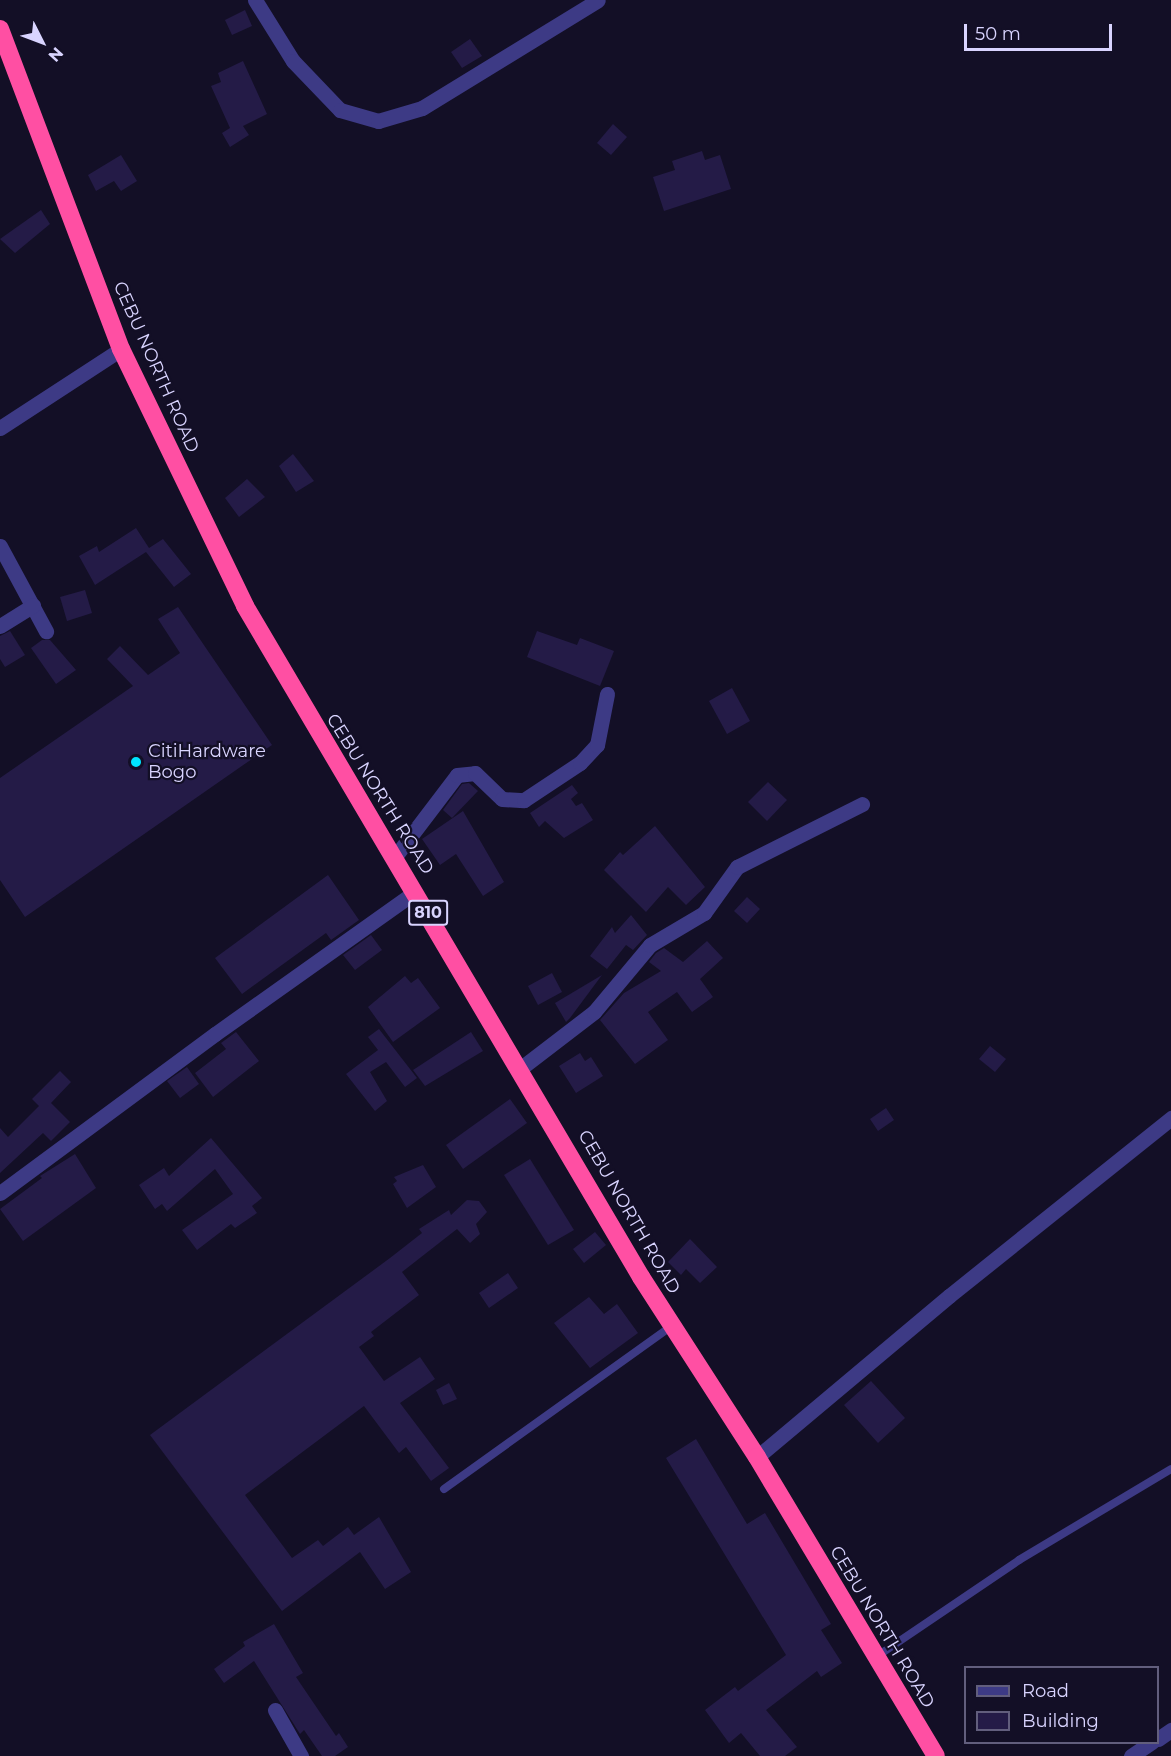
<!DOCTYPE html>
<html>
<head>
<meta charset="utf-8">
<style>
	body { margin:0 }
	#map { position:relative; width:1171px; height:1756px; overflow:hidden; background:#130f26; font-family:Montserrat,sans-serif }
	div>[style] { position:absolute }
	.building>* { inset:0; background:#241b47 }
	.lane>* { height:8px; margin:-4px; padding:0 4px; transform-origin:4px; border-radius:4px; background:#3d3a85 }
	.street>* { height:15px; margin:-7.5px; padding:0 7.5px; transform-origin:7.5px; border-radius:7.5px; background:#3d3a85 }
	.highway>* { height:18px; margin:-9px; padding:0 9px; transform-origin:9px; border-radius:9px; background:#ff4fa3 }
	.dots>* { width:16px; height:16px; translate:-50% -50%; box-sizing:border-box; border:3px solid #130f26; border-radius:50% }
	span { translate:-50% -50%; white-space:nowrap; text-align:center; line-height:1.15; -webkit-text-stroke:4.5px #130f26; paint-order:stroke }
	.shield-label span { padding:2px 4px; background:#130f26; border:2px solid; border-radius:4px; -webkit-text-stroke-width:0 }
	.shield-label { font-size:16px; color:#d9d4ff; font-weight:700 }
	.street-label { font-size:18px; color:#d9d4ff }
	.poi-label { font-size:18px; color:#d9d4ff }
	.left { translate:0 -50%; text-align:left }
	.legend { position:absolute; left:964px; top:1666px; width:195px; height:78px; box-sizing:border-box; background:#130f26; border:2px solid #625e7d; margin:0; padding:8px 10px; list-style:none; font-size:18px; color:#d9d4ff }
	.legend li { display:flex; align-items:center; gap:12px; height:30px }
	.legend b { width:30px; border:2px solid #625e7d }
	.north { position:absolute; left:12px; top:12px; width:60px; height:60px; -webkit-text-stroke:4px #130f26; paint-order:stroke; rotate:132deg; font-size:16px; font-weight:700; line-height:24px; text-align:center; color:#d9d4ff }
	.north::after { content:''; display:block; margin:auto; width:21px; height:27px; background:#d9d4ff; clip-path:polygon(50% 0,100% 100%,50% 72%,0 100%) }
	.scale { position:absolute; left:964px; top:24px; width:148px; height:27px; box-sizing:border-box; border:3px solid #d9d4ff; border-top:0; padding-left:8px; font-size:18px; line-height:21px; white-space:nowrap; color:#d9d4ff; -webkit-text-stroke:4px #130f26; paint-order:stroke }
</style>
</head>
<body>
<div id="map">
	<div class="building">
		<i style="clip-path:polygon(245px 10px,252px 26px,232px 35px,225px 20px)"></i>
		<i style="clip-path:polygon(470px 39px,482px 56px,462px 68px,451px 52px)"></i>
		<i style="clip-path:polygon(243px 61px,267px 114px,243px 126px,249px 135px,230px 147px,222px 133px,230px 128px,211px 86px,221px 82px,218px 73px)"></i>
		<i style="clip-path:polygon(613px 124px,627px 137px,611px 155px,597px 143px)"></i>
		<i style="clip-path:polygon(702px 151px,705px 160px,720px 155px,731px 189px,664px 211px,653px 177px,675px 170px,672px 161px)"></i>
		<i style="clip-path:polygon(121px 155px,137px 181px,121px 191px,114px 181px,96px 191px,88px 175px)"></i>
		<i style="clip-path:polygon(41px 210px,50px 224px,15px 253px,0 239px)"></i>
		<i style="clip-path:polygon(293px 454px,314px 481px,296px 492px,279px 466px)"></i>
		<i style="clip-path:polygon(247px 479px,265px 497px,239px 517px,225px 498px)"></i>
		<i style="clip-path:polygon(136px 528px,149px 548px,163px 539px,191px 574px,174px 587px,146px 552px,95px 585px,79px 556px,97px 546px,99px 552px)"></i>
		<i style="clip-path:polygon(85px 590px,92px 613px,67px 621px,60px 597px)"></i>
		<i style="clip-path:polygon(178px 607px,272px 745px,25px 917px,0 880px,0 778px,133px 686px,107px 659px,120px 646px,148px 675px,180px 653px,158px 619px)"></i>
		<i style="clip-path:polygon(10px 631px,25px 655px,5px 667px,0 659px,0 636px)"></i>
		<i style="clip-path:polygon(537px 631px,577px 645px,580px 638px,614px 651px,600px 686px,527px 657px)"></i>
		<i style="clip-path:polygon(42px 640px,50px 640px,76px 670px,56px 684px,31px 648px)"></i>
		<i style="clip-path:polygon(732px 688px,750px 721px,727px 734px,709px 701px)"></i>
		<i style="clip-path:polygon(768px 782px,787px 800px,767px 821px,748px 802px)"></i>
		<i style="clip-path:polygon(469px 783px,478px 791px,452px 818px,443px 810px,462px 784px)"></i>
		<i style="clip-path:polygon(572px 785px,578px 793px,571px 799px,576px 806px,582px 803px,593px 820px,564px 838px,545px 821px,539px 827px,530px 813px)"></i>
		<i style="clip-path:polygon(463px 811px,504px 882px,483px 896px,456px 854px,440px 865px,422px 839px)"></i>
		<i style="clip-path:polygon(655px 826px,705px 887px,686px 905px,668px 887px,646px 912px,604px 870px,620px 852px,623px 855px)"></i>
		<i style="clip-path:polygon(328px 875px,359px 920px,331px 940px,326px 933px,242px 994px,215px 958px)"></i>
		<i style="clip-path:polygon(747px 897px,760px 909px,747px 923px,734px 911px)"></i>
		<i style="clip-path:polygon(631px 915px,647px 935px,633px 950px,626px 945px,607px 969px,590px 956px,612px 927px,615px 933px)"></i>
		<i style="clip-path:polygon(371px 935px,382px 950px,355px 970px,343px 955px)"></i>
		<i style="clip-path:polygon(707px 941px,723px 958px,700px 979px,713px 997px,692px 1012px,677px 992px,648px 1012px,668px 1040px,635px 1064px,600px 1020px,624px 993px,661px 971px,649px 962px,656px 953px,664px 948px,683px 962px)"></i>
		<i style="clip-path:polygon(552px 973px,562px 992px,538px 1005px,528px 986px)"></i>
		<i style="clip-path:polygon(602px 975px,570px 1018px,566px 1022px,555px 1003px)"></i>
		<i style="clip-path:polygon(405px 976px,411px 983px,418px 978px,440px 1008px,393px 1042px,368px 1007px)"></i>
		<i style="clip-path:polygon(379px 1029px,417px 1078px,405px 1087px,386px 1062px,370px 1072px,387px 1101px,375px 1111px,346px 1074px,378px 1050px,368px 1037px)"></i>
		<i style="clip-path:polygon(236px 1032px,259px 1061px,213px 1097px,195px 1073px,226px 1049px,221px 1043px)"></i>
		<i style="clip-path:polygon(471px 1032px,483px 1051px,425px 1086px,413px 1070px)"></i>
		<i style="clip-path:polygon(990px 1046px,1006px 1059px,995px 1072px,979px 1059px)"></i>
		<i style="clip-path:polygon(580px 1053px,585px 1061px,591px 1057px,603px 1076px,576px 1093px,559px 1066px)"></i>
		<i style="clip-path:polygon(187px 1067px,199px 1084px,180px 1098px,167px 1081px)"></i>
		<i style="clip-path:polygon(60px 1071px,71px 1082px,51px 1103px,70px 1122px,51px 1141px,43px 1133px,0 1173px,0 1128px,8px 1137px,39px 1106px,32px 1099px)"></i>
		<i style="clip-path:polygon(510px 1099px,527px 1123px,463px 1169px,446px 1145px)"></i>
		<i style="clip-path:polygon(886px 1108px,894px 1120px,878px 1131px,870px 1119px)"></i>
		<i style="clip-path:polygon(211px 1138px,262px 1198px,252px 1206px,257px 1213px,235px 1228px,231px 1224px,197px 1250px,182px 1230px,233px 1194px,215px 1169px,167px 1211px,162px 1204px,155px 1209px,139px 1185px,164px 1168px,169px 1176px)"></i>
		<i style="clip-path:polygon(75px 1154px,96px 1188px,23px 1241px,0 1209px,42px 1178px,40px 1176px)"></i>
		<i style="clip-path:polygon(530px 1159px,574px 1230px,548px 1245px,504px 1175px)"></i>
		<i style="clip-path:polygon(423px 1165px,436px 1187px,407px 1208px,393px 1184px,397px 1181px,394px 1177px)"></i>
		<i style="clip-path:polygon(467px 1200px,479px 1201px,487px 1212px,476px 1224px,480px 1234px,470px 1243px,457px 1229px,402px 1272px,419px 1295px,371px 1332px,374px 1336px,359px 1347px,384px 1381px,420px 1357px,435px 1379px,400px 1403px,449px 1468px,431px 1481px,406px 1447px,399px 1453px,364px 1406px,245px 1495px,292px 1558px,318px 1540px,323px 1546px,348px 1527px,354px 1535px,379px 1517px,411px 1572px,385px 1589px,360px 1552px,282px 1611px,150px 1435px,390px 1258px,422px 1233px,419px 1229px,449px 1210px,451px 1215px)"></i>
		<i style="clip-path:polygon(595px 1232px,606px 1245px,584px 1263px,573px 1249px)"></i>
		<i style="clip-path:polygon(690px 1239px,717px 1267px,700px 1283px,686px 1269px,681px 1275px,668px 1262px)"></i>
		<i style="clip-path:polygon(508px 1273px,518px 1288px,489px 1308px,479px 1293px)"></i>
		<i style="clip-path:polygon(589px 1297px,604px 1314px,617px 1304px,638px 1333px,590px 1368px,554px 1323px)"></i>
		<i style="clip-path:polygon(871px 1381px,905px 1418px,878px 1443px,844px 1405px)"></i>
		<i style="clip-path:polygon(449px 1383px,457px 1399px,443px 1405px,436px 1390px)"></i>
		<i style="clip-path:polygon(696px 1439px,747px 1524px,765px 1513px,831px 1624px,821px 1630px,842px 1663px,821px 1677px,817px 1671px,766px 1710px,797px 1747px,785px 1756px,760px 1756px,741px 1733px,729px 1743px,705px 1710px,735px 1687px,738px 1691px,786px 1655px,666px 1458px)"></i>
		<i style="clip-path:polygon(274px 1624px,303px 1673px,296px 1677px,336px 1736px,339px 1733px,348px 1747px,335px 1756px,322px 1756px,304px 1730px,300px 1734px,254px 1661px,224px 1683px,214px 1669px,245px 1646px,243px 1642px)"></i>
	</div>
	<div class="lane">
		<i style="left:444px;top:1489px;width:280px;rotate:-35.6deg"></i>
		<i style="left:876px;top:1657px;width:173px;rotate:-34.1deg"></i>
		<i style="left:1019px;top:1560px;width:177px;rotate:-30.9deg"></i>
	</div>
	<div class="street">
		<i style="left:255px;top:0;width:72px;rotate:58.1deg"></i>
		<i style="left:293px;top:61px;width:68px;rotate:46.2deg"></i>
		<i style="left:340px;top:110px;width:40px;rotate:16deg"></i>
		<i style="left:378px;top:121px;width:46px;rotate:-16.5deg"></i>
		<i style="left:422px;top:108px;width:206px;rotate:-31.5deg"></i>
		<i style="left:0;top:428px;width:145px;rotate:-33.1deg"></i>
		<i style="left:0;top:546px;width:97px;rotate:61.6deg"></i>
		<i style="left:0;top:626px;width:39px;rotate:-32deg"></i>
		<i style="left:394px;top:858px;width:104px;rotate:-52.8deg"></i>
		<i style="left:457px;top:775px;width:18px;rotate:-6deg"></i>
		<i style="left:475px;top:773px;width:37px;rotate:44deg"></i>
		<i style="left:502px;top:799px;width:22px;rotate:3deg"></i>
		<i style="left:524px;top:800px;width:67px;rotate:-33.5deg"></i>
		<i style="left:580px;top:763px;width:25px;rotate:-47deg"></i>
		<i style="left:597px;top:745px;width:52px;rotate:-78.9deg"></i>
		<i style="left:521px;top:1068px;width:92px;rotate:-37.5deg"></i>
		<i style="left:594px;top:1012px;width:87px;rotate:-50.1deg"></i>
		<i style="left:650px;top:945px;width:63px;rotate:-30.7deg"></i>
		<i style="left:704px;top:913px;width:57px;rotate:-54.3deg"></i>
		<i style="left:737px;top:867px;width:140px;rotate:-26.7deg"></i>
		<i style="left:0;top:1193px;width:267px;rotate:-36.5deg"></i>
		<i style="left:215px;top:1034px;width:245px;rotate:-35.4deg"></i>
		<i style="left:757px;top:1457px;width:251px;rotate:-40deg"></i>
		<i style="left:949px;top:1296px;width:285px;rotate:-38.7deg"></i>
		<i style="left:275px;top:1710px;width:53px;rotate:60.5deg"></i>
		<i style="left:1158px;top:1739px;width:16px;rotate:-35deg"></i>
		<i style="left:1131px;top:1756px;width:25px;rotate:-34deg"></i>
	</div>
	<div class="highway">
		<i style="left:0;top:29px;width:342px;rotate:69.3deg"></i>
		<i style="left:121px;top:349px;width:285px;rotate:64.2deg"></i>
		<i style="left:245px;top:606px;width:779px;rotate:59.45deg"></i>
		<i style="left:641px;top:1277px;width:214px;rotate:57.2deg"></i>
		<i style="left:757px;top:1457px;width:348px;rotate:59.1deg"></i>
	</div>
	<div class="dots">
		<i style="left:136px;top:762px;background:#00e5ff"></i>
	</div>
	<div class="shield-label">
		<span style="left:428px;top:913px">810</span>
	</div>
	<div class="street-label">
		<span style="left:156px;top:367px;rotate:66deg">CEBU NORTH ROAD</span>
		<span style="left:380px;top:794px;rotate:58deg">CEBU NORTH ROAD</span>
		<span style="left:629px;top:1212px;rotate:60deg">CEBU NORTH ROAD</span>
		<span style="left:882px;top:1627px;rotate:59deg">CEBU NORTH ROAD</span>
	</div>
	<div class="poi-label">
		<span class="left" style="left:148px;top:762px">CitiHardware<br>Bogo</span>
	</div>
	<ul class="legend">
	<li><b style="height:8px;background:#3d3a85"></b>Road</li>
	<li><b style="height:16px;background:#241b47"></b>Building</li>
	</ul>
	<div class="north">N</div>
	<div class="scale">50 m</div>
</div>
</body>
</html>
